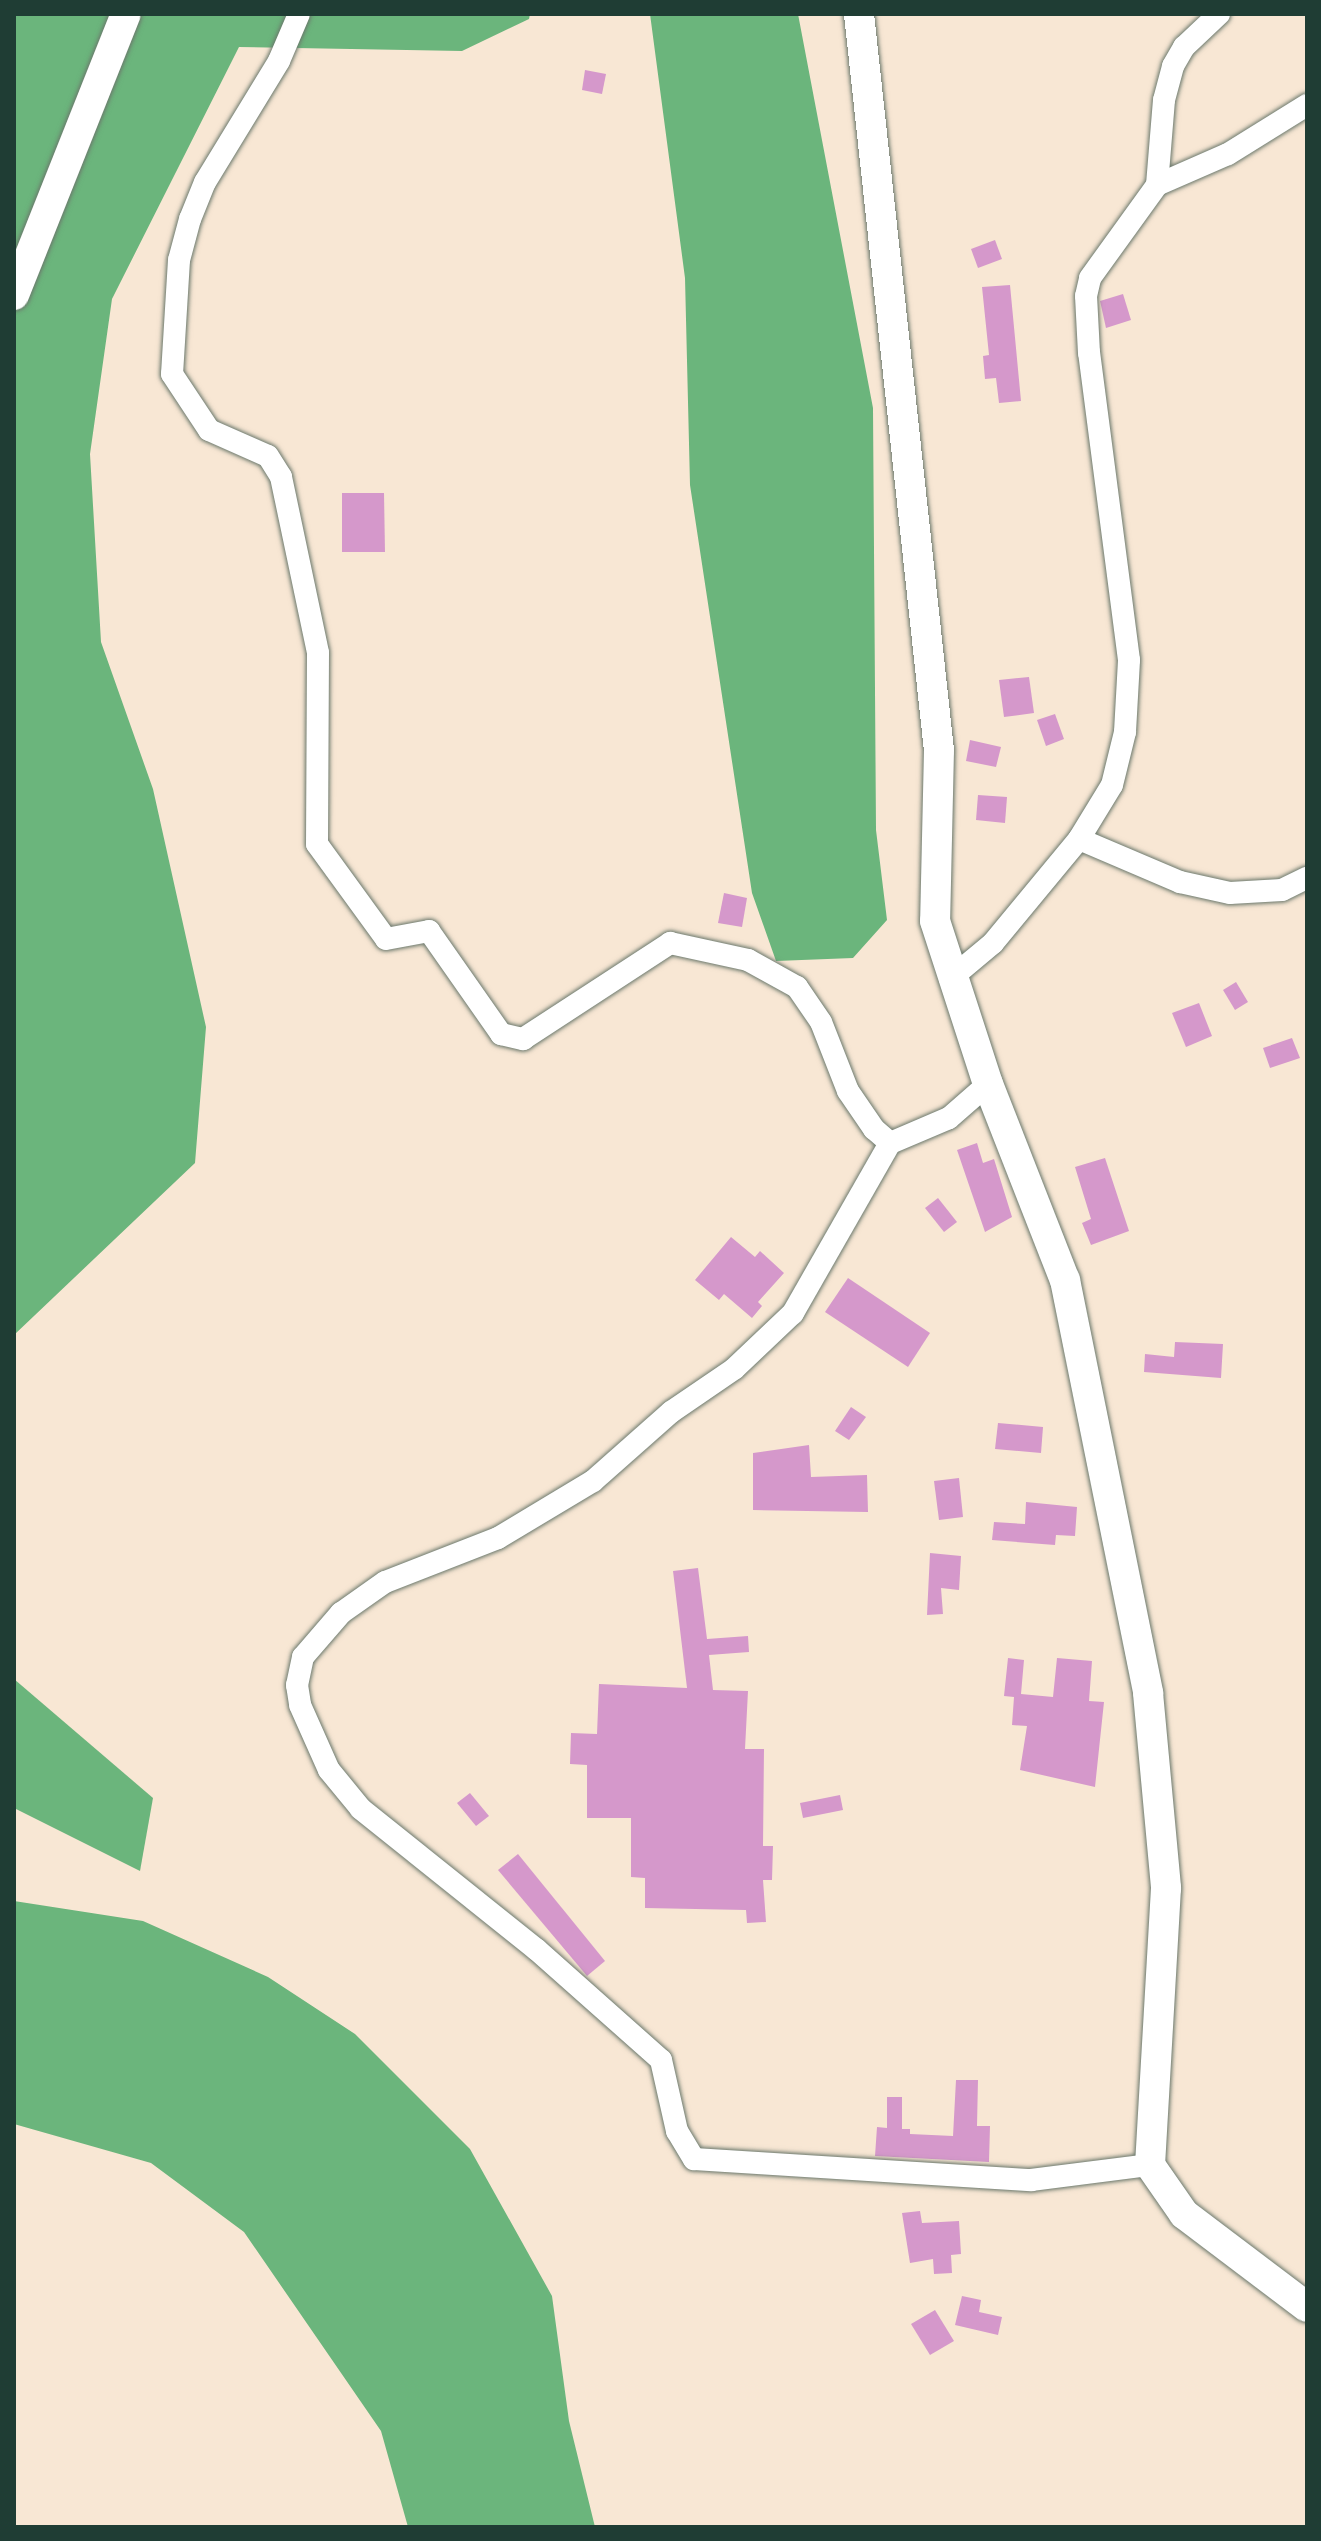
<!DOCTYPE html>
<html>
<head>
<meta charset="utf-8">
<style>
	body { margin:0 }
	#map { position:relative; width:1321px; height:2541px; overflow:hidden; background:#f8e7d4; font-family:"Libre Bodoni",serif }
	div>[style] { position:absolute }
	.forest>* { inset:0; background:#6bb57c }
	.building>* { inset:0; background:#d598cb }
	.roads { filter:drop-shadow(0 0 2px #6b786c) drop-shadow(0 0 2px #6b786c) }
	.street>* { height:22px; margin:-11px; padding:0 11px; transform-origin:11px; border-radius:11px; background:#fff }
	.secondary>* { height:30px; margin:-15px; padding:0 15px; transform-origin:15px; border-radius:15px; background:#fff }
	span { translate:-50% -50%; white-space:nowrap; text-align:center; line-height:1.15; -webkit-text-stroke:8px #fff; paint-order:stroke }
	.frame { position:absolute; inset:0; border:16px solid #1f3d34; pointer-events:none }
</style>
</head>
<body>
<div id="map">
	<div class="forest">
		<i style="clip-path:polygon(14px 14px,530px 14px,529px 19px,462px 51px,239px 47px,112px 299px,90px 454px,101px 642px,153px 789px,206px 1027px,195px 1163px,14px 1335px)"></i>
		<i style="clip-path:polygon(650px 14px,798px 14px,873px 408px,876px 830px,887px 920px,853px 958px,776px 961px,752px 893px,690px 485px,685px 278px)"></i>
		<i style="clip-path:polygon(14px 1679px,153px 1798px,140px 1871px,14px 1808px)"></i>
		<i style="clip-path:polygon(14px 1901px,143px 1921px,268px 1977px,355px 2034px,470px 2149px,552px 2296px,569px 2421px,595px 2527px,408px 2527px,381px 2431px,244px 2232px,151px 2163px,14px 2124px)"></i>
	</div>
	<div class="building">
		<i style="clip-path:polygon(585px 70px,606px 74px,602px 94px,582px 90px)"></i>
		<i style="clip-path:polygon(995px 240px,1002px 259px,978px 268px,971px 249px)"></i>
		<i style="clip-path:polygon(1010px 285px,1021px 401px,999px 403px,996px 378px,985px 379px,983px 356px,989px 355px,982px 287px)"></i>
		<i style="clip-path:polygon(1123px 294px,1131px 320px,1106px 328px,1100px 301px)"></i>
		<i style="clip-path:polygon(342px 493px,384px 493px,385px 552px,342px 552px)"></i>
		<i style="clip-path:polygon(1029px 677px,1034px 713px,1004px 717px,999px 680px)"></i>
		<i style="clip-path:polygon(1055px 714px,1064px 739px,1046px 746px,1037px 720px)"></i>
		<i style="clip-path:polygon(970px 740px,1001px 747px,996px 767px,966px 761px)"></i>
		<i style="clip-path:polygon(978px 795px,1007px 797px,1005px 823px,976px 820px)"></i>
		<i style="clip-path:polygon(724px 893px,747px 898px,742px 927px,718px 923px)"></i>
		<i style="clip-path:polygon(1236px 982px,1248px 1002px,1235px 1010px,1223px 990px)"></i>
		<i style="clip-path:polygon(1199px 1003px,1212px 1036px,1186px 1047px,1172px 1013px)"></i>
		<i style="clip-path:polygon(1292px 1038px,1300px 1058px,1270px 1068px,1263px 1048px)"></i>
		<i style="clip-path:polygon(977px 1143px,983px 1163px,994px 1159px,1012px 1217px,985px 1232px,957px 1150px)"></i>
		<i style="clip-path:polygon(1105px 1158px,1129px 1231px,1091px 1245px,1082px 1223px,1091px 1219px,1075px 1167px)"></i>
		<i style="clip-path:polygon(938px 1198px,957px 1222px,944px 1232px,925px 1208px)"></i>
		<i style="clip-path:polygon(731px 1237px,755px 1257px,760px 1251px,784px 1273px,758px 1302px,762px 1306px,752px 1318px,724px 1294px,719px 1300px,695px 1280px)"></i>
		<i style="clip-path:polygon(848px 1278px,930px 1333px,908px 1367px,825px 1312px)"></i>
		<i style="clip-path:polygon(1175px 1342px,1223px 1344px,1221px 1378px,1144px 1372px,1145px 1354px,1174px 1357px)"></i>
		<i style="clip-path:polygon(851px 1407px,866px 1417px,849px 1440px,835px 1431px)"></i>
		<i style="clip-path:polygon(998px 1423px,1043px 1427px,1041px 1453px,995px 1449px)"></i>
		<i style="clip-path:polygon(809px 1445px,811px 1477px,867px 1475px,868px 1512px,753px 1510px,753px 1453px)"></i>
		<i style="clip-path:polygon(959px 1478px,963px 1517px,939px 1520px,934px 1481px)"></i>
		<i style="clip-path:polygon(1026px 1502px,1077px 1507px,1075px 1536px,1056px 1535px,1055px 1545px,992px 1540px,994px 1522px,1025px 1524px)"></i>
		<i style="clip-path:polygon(930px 1553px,961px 1556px,959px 1590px,941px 1588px,943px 1614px,927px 1615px)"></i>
		<i style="clip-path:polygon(698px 1568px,707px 1639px,748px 1636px,749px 1652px,709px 1655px,713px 1690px,748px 1691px,745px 1749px,764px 1749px,763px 1846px,773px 1846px,772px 1880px,763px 1880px,766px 1922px,747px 1923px,746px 1910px,645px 1908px,645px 1878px,631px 1877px,631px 1818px,587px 1818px,587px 1765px,570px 1764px,571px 1733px,597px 1734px,599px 1684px,687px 1688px,673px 1571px)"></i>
		<i style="clip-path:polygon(1008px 1658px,1024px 1660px,1021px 1694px,1053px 1697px,1057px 1658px,1092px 1661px,1089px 1701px,1104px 1702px,1095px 1787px,1020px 1770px,1027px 1726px,1012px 1725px,1014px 1697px,1004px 1696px)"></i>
		<i style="clip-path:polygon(470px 1793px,489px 1816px,476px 1826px,457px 1803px)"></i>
		<i style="clip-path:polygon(840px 1795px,843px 1810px,803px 1818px,800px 1803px)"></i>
		<i style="clip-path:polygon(518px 1854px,605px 1961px,587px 1976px,498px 1870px)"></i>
		<i style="clip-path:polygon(956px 2080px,978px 2080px,977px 2126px,990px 2126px,989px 2162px,875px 2156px,877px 2127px,887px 2128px,887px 2097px,902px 2097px,902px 2129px,910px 2129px,910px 2134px,953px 2136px)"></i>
		<i style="clip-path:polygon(920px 2211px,922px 2223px,959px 2221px,961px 2254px,951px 2255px,952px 2273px,934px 2274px,933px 2259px,910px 2263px,902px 2213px)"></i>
		<i style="clip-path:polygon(962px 2296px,981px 2300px,979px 2312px,1002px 2317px,998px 2335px,955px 2325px)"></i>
		<i style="clip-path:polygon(935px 2310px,954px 2341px,930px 2355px,911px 2324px)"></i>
	</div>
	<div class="roads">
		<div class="street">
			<i style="left:299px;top:14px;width:51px;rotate:113.1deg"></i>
			<i style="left:279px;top:61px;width:142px;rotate:121.4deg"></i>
			<i style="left:205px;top:182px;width:40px;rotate:112deg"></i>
			<i style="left:190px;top:219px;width:42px;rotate:105deg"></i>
			<i style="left:179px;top:260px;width:114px;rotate:93.5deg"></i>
			<i style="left:172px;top:374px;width:67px;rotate:56.5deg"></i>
			<i style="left:209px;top:430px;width:64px;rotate:23.8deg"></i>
			<i style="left:268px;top:456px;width:25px;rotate:58deg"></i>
			<i style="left:281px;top:477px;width:180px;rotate:78.1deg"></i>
			<i style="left:318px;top:653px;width:191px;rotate:90.3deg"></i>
			<i style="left:317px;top:844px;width:117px;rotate:54deg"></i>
			<i style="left:386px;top:939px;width:44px;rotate:-10.5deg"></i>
			<i style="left:429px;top:931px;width:126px;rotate:55deg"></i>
			<i style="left:501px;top:1034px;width:23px;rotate:13deg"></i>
			<i style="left:523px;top:1039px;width:176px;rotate:-33.1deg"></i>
			<i style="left:670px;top:943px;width:80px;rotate:12.3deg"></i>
			<i style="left:748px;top:960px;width:56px;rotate:28.9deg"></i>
			<i style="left:797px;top:987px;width:42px;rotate:55.6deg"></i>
			<i style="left:821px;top:1022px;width:74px;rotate:68.6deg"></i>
			<i style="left:848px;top:1091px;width:46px;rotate:55.6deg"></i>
			<i style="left:874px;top:1129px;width:21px;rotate:41deg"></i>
			<i style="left:1157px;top:185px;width:85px;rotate:-85.3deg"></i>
			<i style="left:1164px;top:100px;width:35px;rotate:-75deg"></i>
			<i style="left:1173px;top:66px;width:22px;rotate:-60deg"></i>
			<i style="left:1184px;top:47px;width:48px;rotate:-43.3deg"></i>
			<i style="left:1079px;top:839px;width:110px;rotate:23.1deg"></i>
			<i style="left:1180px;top:882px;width:51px;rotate:12.4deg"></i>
			<i style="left:1230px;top:893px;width:52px;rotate:-3.3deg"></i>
			<i style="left:1282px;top:890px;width:28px;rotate:-26deg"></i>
			<i style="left:950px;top:979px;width:56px;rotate:-39.9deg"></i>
			<i style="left:993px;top:943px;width:135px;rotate:-50.4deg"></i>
			<i style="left:1079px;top:839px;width:63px;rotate:-58.6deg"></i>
			<i style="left:1112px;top:785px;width:55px;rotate:-76.2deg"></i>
			<i style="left:1125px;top:732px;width:72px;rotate:-86.8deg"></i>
			<i style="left:1129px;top:660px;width:310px;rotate:-97.4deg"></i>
			<i style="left:1089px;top:353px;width:57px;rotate:-93deg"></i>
			<i style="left:1086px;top:296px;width:18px;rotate:-77deg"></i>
			<i style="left:1090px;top:278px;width:115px;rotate:-54.2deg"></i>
			<i style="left:1157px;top:185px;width:77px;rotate:-23.6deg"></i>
			<i style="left:1228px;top:154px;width:93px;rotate:-31.8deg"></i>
			<i style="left:988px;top:1084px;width:52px;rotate:138.9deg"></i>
			<i style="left:949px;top:1118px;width:64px;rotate:157deg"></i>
			<i style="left:890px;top:1143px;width:196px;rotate:119.7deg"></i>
			<i style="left:793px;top:1313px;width:81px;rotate:136.5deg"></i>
			<i style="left:734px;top:1369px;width:76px;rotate:145.7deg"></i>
			<i style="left:671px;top:1412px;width:104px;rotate:138.5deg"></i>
			<i style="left:593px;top:1481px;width:111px;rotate:149deg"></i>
			<i style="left:498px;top:1538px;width:121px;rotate:158.7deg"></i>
			<i style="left:385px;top:1582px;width:54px;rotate:144.8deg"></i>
			<i style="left:341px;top:1613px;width:58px;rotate:130.8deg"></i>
			<i style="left:303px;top:1657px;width:29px;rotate:102deg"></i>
			<i style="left:297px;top:1685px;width:20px;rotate:81deg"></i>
			<i style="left:300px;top:1705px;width:71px;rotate:66deg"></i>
			<i style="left:329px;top:1770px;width:50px;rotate:50.6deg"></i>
			<i style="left:361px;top:1809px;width:224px;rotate:38.7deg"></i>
			<i style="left:536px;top:1949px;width:167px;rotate:41.6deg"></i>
			<i style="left:661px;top:2060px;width:73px;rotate:77.3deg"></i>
			<i style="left:677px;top:2131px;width:33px;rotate:59deg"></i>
			<i style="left:694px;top:2159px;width:338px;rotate:3.6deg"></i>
			<i style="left:1031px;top:2180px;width:120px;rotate:-7.2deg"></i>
		</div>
		<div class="secondary">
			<i style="left:859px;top:14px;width:740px;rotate:83.8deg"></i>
			<i style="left:939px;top:750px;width:171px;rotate:91.3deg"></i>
			<i style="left:935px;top:921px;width:171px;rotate:72deg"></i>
			<i style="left:988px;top:1084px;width:211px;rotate:68.6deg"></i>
			<i style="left:1065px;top:1280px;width:421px;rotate:78.6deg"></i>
			<i style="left:1148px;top:1693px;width:196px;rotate:84.7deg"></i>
			<i style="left:1166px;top:1888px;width:277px;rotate:93.3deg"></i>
			<i style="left:1150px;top:2165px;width:60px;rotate:55.2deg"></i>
			<i style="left:1184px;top:2214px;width:154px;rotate:37.1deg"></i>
			<i style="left:14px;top:295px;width:302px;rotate:-68.3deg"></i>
		</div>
	</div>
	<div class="frame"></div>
</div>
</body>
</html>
